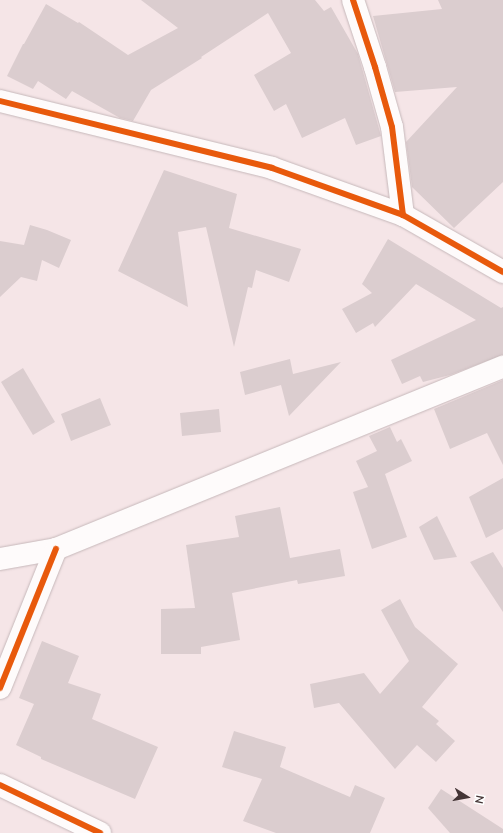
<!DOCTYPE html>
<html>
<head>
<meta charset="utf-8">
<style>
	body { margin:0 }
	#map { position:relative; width:503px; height:833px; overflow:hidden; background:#f5e5e7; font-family:"Nunito Sans",sans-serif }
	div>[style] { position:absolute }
	.building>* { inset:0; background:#dbcdcf }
	.roads { filter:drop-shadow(0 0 1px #c6b8ba) drop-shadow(0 0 1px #c6b8ba) }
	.minor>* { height:22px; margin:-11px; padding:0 11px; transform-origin:11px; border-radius:11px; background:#fefbfb }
	.secondary>* { height:22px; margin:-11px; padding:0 11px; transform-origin:11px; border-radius:11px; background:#fefbfb }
	.cycleway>* { height:6px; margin:-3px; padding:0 3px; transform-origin:3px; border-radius:3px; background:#e8590c }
	span { translate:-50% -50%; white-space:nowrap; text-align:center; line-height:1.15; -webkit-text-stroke:3px #fff; paint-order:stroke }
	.north { position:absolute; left:447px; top:777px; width:40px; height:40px; -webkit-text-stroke:3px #fff; paint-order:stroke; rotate:101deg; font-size:11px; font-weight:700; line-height:16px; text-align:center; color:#443536 }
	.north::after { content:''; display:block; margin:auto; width:14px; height:18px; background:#443536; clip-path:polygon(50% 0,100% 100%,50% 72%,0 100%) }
</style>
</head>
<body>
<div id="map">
	<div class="building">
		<i style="clip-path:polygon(141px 0,315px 0,324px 11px,331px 7px,358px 54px,381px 136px,356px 145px,345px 118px,302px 138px,286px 104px,274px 111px,254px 75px,291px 53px,268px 13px,201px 57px,202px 58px,151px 90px,133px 121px,120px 118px,72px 91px,66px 99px,38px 81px,33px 89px,7px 76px,23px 44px,24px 44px,46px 4px,78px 23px,79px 22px,128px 55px,178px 28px)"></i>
		<i style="clip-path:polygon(438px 0,503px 0,503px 182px,454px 228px,412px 187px,406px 142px,457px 87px,395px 92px,373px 16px,442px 9px)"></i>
		<i style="clip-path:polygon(164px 170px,237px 194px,229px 228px,301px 249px,289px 282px,256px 270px,252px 288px,248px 287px,234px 347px,206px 227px,178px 232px,188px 307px,118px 271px)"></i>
		<i style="clip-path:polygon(30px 225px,47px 230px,71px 240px,59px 268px,42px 260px,37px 281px,21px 277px,0 297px,0 241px,24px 245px)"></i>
		<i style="clip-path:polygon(388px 239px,501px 308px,503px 307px,503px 355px,450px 375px,423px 382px,420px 376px,402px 384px,391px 360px,476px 320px,416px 284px,375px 327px,373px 323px,356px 333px,342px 309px,372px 293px,362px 284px)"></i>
		<i style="clip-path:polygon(290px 359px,293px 374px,341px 362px,289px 416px,281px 385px,245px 395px,240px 372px)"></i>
		<i style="clip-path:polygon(23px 368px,55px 422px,33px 435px,1px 382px)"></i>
		<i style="clip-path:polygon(503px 380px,503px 465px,487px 433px,450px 449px,434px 409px)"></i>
		<i style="clip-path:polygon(100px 398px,111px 425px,71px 441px,61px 414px)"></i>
		<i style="clip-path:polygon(219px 409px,221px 432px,182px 436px,180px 413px)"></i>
		<i style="clip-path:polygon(390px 427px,397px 442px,401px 439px,412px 461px,385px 474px,407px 537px,372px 549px,353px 492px,368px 487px,356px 461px,377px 451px,369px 436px)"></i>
		<i style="clip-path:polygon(503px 478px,503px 529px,486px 538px,469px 497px)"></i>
		<i style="clip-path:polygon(280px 507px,290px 558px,340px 549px,345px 576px,298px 584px,297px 580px,232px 593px,240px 640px,201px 647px,201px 654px,161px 654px,161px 609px,195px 608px,186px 545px,239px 537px,235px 516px)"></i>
		<i style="clip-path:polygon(437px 516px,457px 557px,434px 560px,419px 527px)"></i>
		<i style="clip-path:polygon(493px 552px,503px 568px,503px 612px,470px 562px)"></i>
		<i style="clip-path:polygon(400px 599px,415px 627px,458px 664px,422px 707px,439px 721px,436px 724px,455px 741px,436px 762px,417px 745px,395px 769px,339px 703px,314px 708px,310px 684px,364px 673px,380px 694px,409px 661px,381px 610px)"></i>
		<i style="clip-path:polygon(42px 641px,79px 656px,68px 683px,101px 694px,92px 719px,158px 747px,135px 799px,41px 759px,41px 757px,16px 745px,34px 704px,19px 698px)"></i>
		<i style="clip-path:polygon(234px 731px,286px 747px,280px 767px,350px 797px,355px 785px,385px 798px,370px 833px,276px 833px,243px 821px,262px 779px,222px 767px)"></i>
		<i style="clip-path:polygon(441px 789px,503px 829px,503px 833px,450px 833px,428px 808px)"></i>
	</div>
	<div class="roads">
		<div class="minor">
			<i style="left:353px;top:0;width:71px;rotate:71.8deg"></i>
			<i style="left:375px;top:67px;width:62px;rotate:74.2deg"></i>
			<i style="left:392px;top:127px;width:89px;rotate:82.9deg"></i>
			<i style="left:0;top:101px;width:280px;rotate:13.8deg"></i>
			<i style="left:272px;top:168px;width:139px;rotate:19.7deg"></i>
			<i style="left:403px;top:215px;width:115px;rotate:29.7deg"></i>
			<i style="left:0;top:688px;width:150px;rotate:-68.1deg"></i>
			<i style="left:0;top:785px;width:111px;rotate:25.6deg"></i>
		</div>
		<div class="secondary">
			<i style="left:0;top:559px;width:57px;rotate:-10.1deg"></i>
			<i style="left:56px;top:549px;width:483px;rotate:-22.2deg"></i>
		</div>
	</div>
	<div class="cycleway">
		<i style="left:353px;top:0;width:71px;rotate:71.8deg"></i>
		<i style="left:375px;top:67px;width:62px;rotate:74.2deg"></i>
		<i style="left:392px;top:127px;width:89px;rotate:82.9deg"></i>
		<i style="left:0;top:101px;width:280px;rotate:13.8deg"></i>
		<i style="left:272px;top:168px;width:139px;rotate:19.7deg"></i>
		<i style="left:403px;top:215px;width:115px;rotate:29.7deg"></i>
		<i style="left:0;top:688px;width:150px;rotate:-68.1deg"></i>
		<i style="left:0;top:785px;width:111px;rotate:25.6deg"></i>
	</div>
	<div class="north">N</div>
</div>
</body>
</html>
